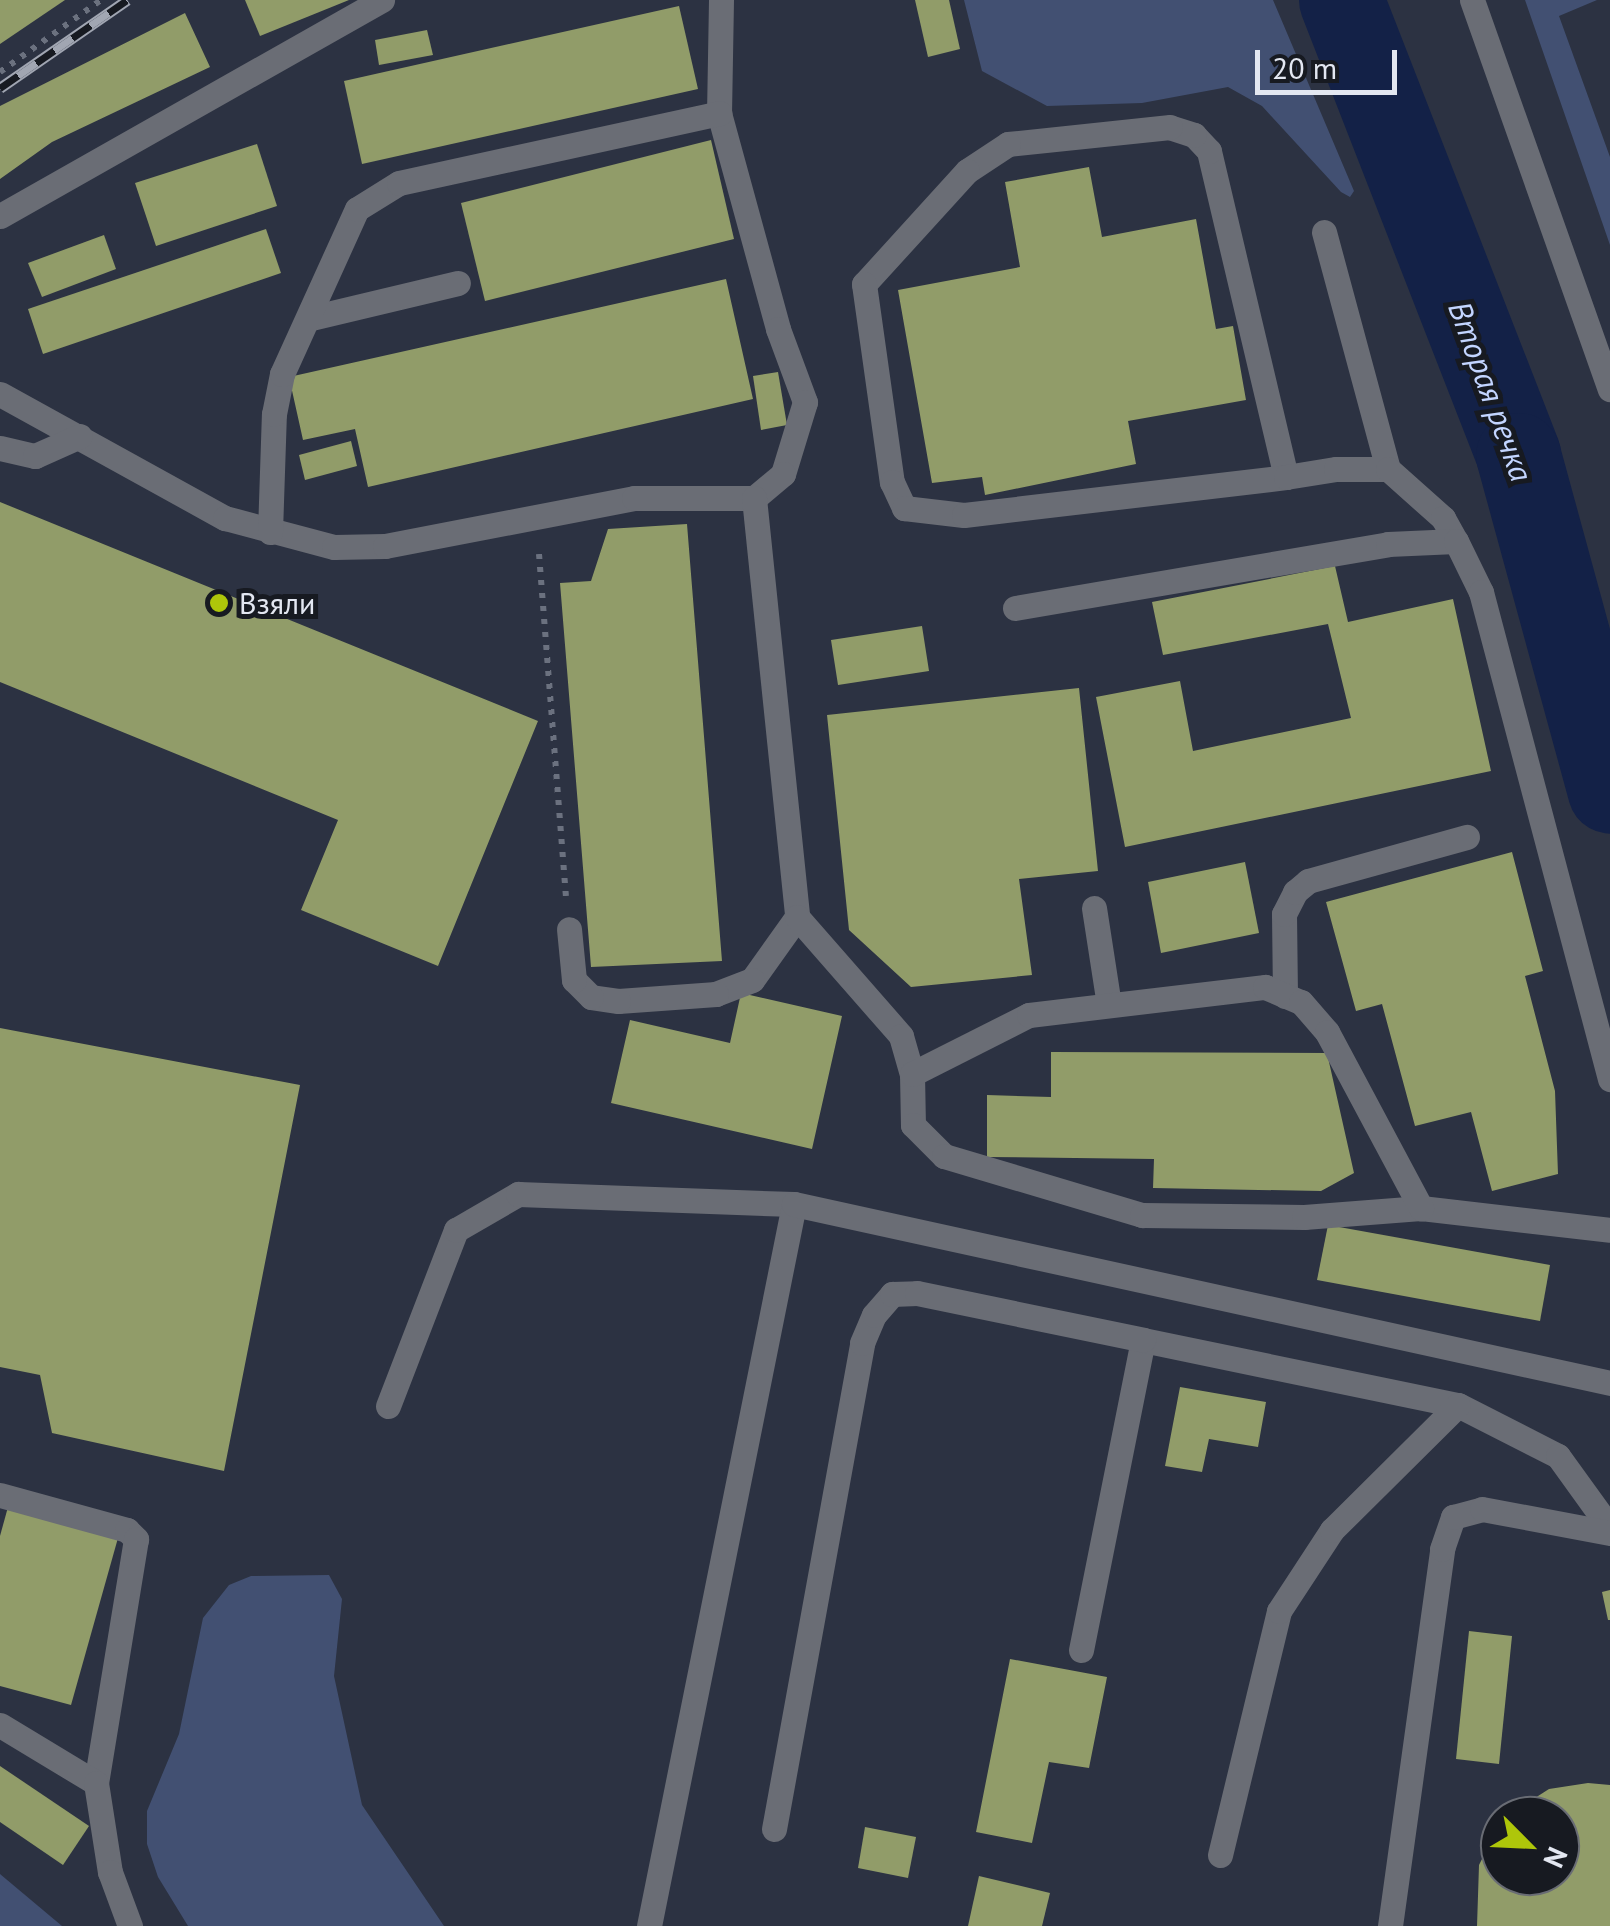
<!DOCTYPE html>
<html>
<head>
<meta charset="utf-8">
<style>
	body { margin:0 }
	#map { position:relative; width:1610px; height:1926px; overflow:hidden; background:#2c3242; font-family:"PT Sans",sans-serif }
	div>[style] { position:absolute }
	.green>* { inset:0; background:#425072 }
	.river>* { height:85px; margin:-42.5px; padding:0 42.5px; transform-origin:42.5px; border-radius:42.5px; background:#132147 }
	.building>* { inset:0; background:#919c69 }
	.path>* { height:6px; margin-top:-3px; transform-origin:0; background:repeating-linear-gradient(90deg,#6b717f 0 5px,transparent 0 13px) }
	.minor>* { height:25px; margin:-12.5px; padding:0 12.5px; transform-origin:12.5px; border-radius:12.5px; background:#6a6d75 }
	.rail>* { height:11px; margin-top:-5.5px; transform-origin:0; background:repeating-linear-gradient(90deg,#171a21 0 22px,#a1a6b2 0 44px); box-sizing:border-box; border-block:2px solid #a1a6b2 }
	.dots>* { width:28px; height:28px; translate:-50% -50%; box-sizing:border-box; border:5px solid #171a21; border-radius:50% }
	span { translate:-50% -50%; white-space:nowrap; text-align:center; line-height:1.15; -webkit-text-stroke:10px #171a21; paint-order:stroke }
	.poi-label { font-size:30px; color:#e3e7f1 }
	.left { translate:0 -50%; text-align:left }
	.water-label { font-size:32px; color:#c3d5ff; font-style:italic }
	.north { position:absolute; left:1480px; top:1796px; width:100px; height:100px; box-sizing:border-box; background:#171a21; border:2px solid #696c74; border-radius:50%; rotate:114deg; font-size:28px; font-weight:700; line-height:40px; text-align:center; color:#e3e7f1 }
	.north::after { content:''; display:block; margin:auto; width:35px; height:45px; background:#aec60a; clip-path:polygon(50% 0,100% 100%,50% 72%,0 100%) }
	.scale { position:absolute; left:1255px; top:50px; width:142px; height:45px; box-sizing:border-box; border:5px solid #e3e7f1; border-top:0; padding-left:12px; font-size:30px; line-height:35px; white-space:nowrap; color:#e3e7f1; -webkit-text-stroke:8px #171a21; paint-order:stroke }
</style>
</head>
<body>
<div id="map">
	<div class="green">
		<i style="clip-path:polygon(964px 0,1273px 0,1354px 191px,1350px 197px,1341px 192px,1262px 106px,1228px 87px,1142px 103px,1047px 106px,982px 71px)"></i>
		<i style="clip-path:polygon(1525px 0,1597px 0,1559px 16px,1610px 157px,1610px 245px)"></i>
		<i style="clip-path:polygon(329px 1575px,342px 1599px,334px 1676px,362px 1805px,444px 1926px,188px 1926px,158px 1877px,147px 1844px,147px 1811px,179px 1734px,203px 1618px,229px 1585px,251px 1576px)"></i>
		<i style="clip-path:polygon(0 1874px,62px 1926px,0 1926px)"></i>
	</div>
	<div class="river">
		<i style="left:1341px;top:0;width:488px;rotate:68.7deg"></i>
		<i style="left:1518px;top:455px;width:348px;rotate:74.7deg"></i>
	</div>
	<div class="building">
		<i style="clip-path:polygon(0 0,65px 0,0 44px)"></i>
		<i style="clip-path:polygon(245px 0,349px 0,260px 36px)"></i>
		<i style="clip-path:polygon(915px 0,949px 0,960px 49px,928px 57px)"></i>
		<i style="clip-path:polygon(679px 6px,698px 89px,362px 164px,344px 81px)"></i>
		<i style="clip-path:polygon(185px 13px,210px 67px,52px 142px,0 179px,0 106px)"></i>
		<i style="clip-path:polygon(427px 30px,433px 55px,379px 65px,375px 40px)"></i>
		<i style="clip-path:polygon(711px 140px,734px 239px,485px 301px,461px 203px)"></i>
		<i style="clip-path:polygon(257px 144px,277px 206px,156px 246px,135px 183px)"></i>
		<i style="clip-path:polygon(1089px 167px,1102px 237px,1196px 219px,1216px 329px,1233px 326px,1246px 400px,1128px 421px,1136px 464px,985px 495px,982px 477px,932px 483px,898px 290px,1020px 267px,1005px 182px)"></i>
		<i style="clip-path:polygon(266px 229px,281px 273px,43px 354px,28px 309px)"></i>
		<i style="clip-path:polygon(104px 235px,116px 269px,42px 297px,28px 263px)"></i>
		<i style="clip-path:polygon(726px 279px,753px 399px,368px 487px,355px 429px,303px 440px,289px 377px)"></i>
		<i style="clip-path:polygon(778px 372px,787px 425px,761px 430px,753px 376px)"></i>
		<i style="clip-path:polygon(351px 441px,357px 466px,305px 480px,299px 455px)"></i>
		<i style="clip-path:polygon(0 502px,538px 721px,438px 966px,301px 910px,338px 820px,0 682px)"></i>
		<i style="clip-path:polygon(687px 524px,722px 961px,591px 967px,560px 583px,591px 581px,608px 529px)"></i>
		<i style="clip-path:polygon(1335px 566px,1348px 622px,1453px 599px,1491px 771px,1125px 847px,1096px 697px,1180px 681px,1193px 751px,1351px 718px,1328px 624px,1163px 655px,1152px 602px)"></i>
		<i style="clip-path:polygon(922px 626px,929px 671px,838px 685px,831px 640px)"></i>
		<i style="clip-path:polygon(1079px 688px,1098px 871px,1019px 879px,1032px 975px,911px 987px,849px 930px,827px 715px)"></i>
		<i style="clip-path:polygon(1512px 852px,1543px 971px,1525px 976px,1555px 1091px,1558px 1174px,1492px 1191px,1471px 1112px,1415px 1126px,1382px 1004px,1356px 1011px,1326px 902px)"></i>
		<i style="clip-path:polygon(1245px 862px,1259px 933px,1161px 953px,1148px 882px)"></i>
		<i style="clip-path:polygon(741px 993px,842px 1016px,812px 1149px,611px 1103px,630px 1020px,730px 1043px)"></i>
		<i style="clip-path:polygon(0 1028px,300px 1085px,224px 1471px,52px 1433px,40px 1375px,0 1367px)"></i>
		<i style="clip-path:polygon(1051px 1052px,1327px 1053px,1354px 1173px,1321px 1191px,1153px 1188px,1154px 1159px,987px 1157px,987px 1095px,1051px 1097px)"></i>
		<i style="clip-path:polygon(1328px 1225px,1550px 1265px,1540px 1321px,1317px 1280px)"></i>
		<i style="clip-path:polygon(1180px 1387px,1266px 1402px,1258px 1447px,1209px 1439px,1202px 1472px,1165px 1466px)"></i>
		<i style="clip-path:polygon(8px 1507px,118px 1538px,71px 1705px,0 1686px,0 1536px)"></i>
		<i style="clip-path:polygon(1610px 1590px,1610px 1620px,1608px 1620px,1602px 1592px)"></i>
		<i style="clip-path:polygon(1469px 1631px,1512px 1636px,1499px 1764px,1456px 1759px)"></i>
		<i style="clip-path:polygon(1010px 1659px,1107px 1677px,1089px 1768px,1049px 1762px,1032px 1843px,976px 1832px)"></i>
		<i style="clip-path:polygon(0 1766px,89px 1826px,63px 1865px,0 1822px)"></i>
		<i style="clip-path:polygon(1588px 1783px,1610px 1785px,1610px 1926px,1477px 1926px,1479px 1865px,1497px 1829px,1500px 1825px,1500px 1876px,1560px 1876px,1560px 1816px,1507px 1816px,1549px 1789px)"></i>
		<i style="clip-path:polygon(865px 1827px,916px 1837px,908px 1878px,858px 1868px)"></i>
		<i style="clip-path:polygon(979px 1876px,1050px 1893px,1042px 1926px,968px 1926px)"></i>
	</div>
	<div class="path">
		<i style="left:0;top:72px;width:124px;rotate:-35.5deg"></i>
		<i style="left:539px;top:554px;width:343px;rotate:85.5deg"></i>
	</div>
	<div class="minor">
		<i style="left:721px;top:0;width:113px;rotate:91deg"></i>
		<i style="left:719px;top:113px;width:224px;rotate:74.7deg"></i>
		<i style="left:778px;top:329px;width:78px;rotate:69.7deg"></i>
		<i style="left:805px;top:402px;width:75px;rotate:107deg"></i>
		<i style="left:783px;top:474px;width:38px;rotate:140deg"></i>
		<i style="left:1472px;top:0;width:413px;rotate:70.5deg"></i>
		<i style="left:0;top:216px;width:439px;rotate:-29.5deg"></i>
		<i style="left:1324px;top:232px;width:245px;rotate:74.9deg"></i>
		<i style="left:311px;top:318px;width:151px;rotate:-13.4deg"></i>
		<i style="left:0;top:394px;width:257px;rotate:28.9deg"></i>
		<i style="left:225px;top:518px;width:113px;rotate:14.9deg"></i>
		<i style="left:334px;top:547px;width:51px;rotate:-1.1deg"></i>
		<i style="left:385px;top:546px;width:254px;rotate:-10.9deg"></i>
		<i style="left:634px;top:498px;width:120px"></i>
		<i style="left:754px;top:498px;width:421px;rotate:84.1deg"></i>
		<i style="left:797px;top:917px;width:77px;rotate:125.5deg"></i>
		<i style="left:752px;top:980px;width:39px;rotate:159deg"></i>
		<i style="left:716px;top:994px;width:98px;rotate:175.9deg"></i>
		<i style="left:618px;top:1001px;width:27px;rotate:-172deg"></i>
		<i style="left:591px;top:997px;width:24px;rotate:-135deg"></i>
		<i style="left:574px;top:980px;width:51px;rotate:-95.6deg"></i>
		<i style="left:0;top:448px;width:36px;rotate:13deg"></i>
		<i style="left:35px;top:456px;width:49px;rotate:-24deg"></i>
		<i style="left:1286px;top:477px;width:335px;rotate:-103.3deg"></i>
		<i style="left:1209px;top:151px;width:22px;rotate:-133deg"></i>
		<i style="left:1194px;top:135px;width:25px;rotate:-162deg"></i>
		<i style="left:1170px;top:127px;width:163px;rotate:174deg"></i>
		<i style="left:1008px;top:144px;width:49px;rotate:146.6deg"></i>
		<i style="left:967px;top:171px;width:153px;rotate:132.3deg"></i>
		<i style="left:864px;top:284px;width:200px;rotate:82deg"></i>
		<i style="left:892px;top:482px;width:29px;rotate:65deg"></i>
		<i style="left:904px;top:508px;width:60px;rotate:6.7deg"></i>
		<i style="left:964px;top:515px;width:324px;rotate:-6.7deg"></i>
		<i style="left:1286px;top:477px;width:51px;rotate:-9.1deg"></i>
		<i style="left:1336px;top:469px;width:52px"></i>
		<i style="left:1388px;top:469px;width:74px;rotate:41.7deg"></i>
		<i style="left:1443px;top:518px;width:26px;rotate:61deg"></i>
		<i style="left:270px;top:532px;width:118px;rotate:-88.1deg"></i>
		<i style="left:274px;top:414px;width:41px;rotate:-78.7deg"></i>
		<i style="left:282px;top:374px;width:181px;rotate:-65.6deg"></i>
		<i style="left:357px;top:209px;width:49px;rotate:-31.8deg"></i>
		<i style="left:399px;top:183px;width:328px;rotate:-12.3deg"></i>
		<i style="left:1015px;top:608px;width:378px;rotate:-9.7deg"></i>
		<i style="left:1388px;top:544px;width:68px;rotate:-2.5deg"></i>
		<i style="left:1456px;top:541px;width:57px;rotate:63.9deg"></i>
		<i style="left:1481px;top:592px;width:504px;rotate:75.16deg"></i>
		<i style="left:1094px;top:908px;width:98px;rotate:81.2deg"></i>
		<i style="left:797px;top:917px;width:158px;rotate:48.8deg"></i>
		<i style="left:901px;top:1036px;width:40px;rotate:74deg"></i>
		<i style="left:912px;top:1074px;width:51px;rotate:88.9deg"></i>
		<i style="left:913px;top:1125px;width:44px;rotate:45deg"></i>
		<i style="left:944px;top:1156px;width:207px;rotate:16.6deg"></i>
		<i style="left:1142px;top:1215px;width:162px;rotate:0.7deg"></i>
		<i style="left:1304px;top:1217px;width:117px;rotate:-4.4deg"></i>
		<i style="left:1421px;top:1208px;width:190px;rotate:6.6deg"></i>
		<i style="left:1285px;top:996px;width:82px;rotate:-90.7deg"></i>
		<i style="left:1284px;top:914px;width:25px;rotate:-63deg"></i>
		<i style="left:1295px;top:892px;width:17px;rotate:-40deg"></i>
		<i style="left:1308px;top:881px;width:165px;rotate:-15.5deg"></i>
		<i style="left:912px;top:1074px;width:131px;rotate:-26.8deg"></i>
		<i style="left:1029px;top:1015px;width:238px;rotate:-6.8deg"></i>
		<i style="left:1265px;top:987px;width:39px;rotate:23deg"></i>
		<i style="left:1301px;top:1002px;width:40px;rotate:49deg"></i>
		<i style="left:1327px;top:1032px;width:200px;rotate:61.9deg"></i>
		<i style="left:388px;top:1406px;width:189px;rotate:-68.9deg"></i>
		<i style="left:456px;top:1230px;width:72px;rotate:-30.1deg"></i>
		<i style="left:518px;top:1194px;width:276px;rotate:2.1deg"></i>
		<i style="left:0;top:1495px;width:132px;rotate:15.4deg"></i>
		<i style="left:127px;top:1530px;width:13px;rotate:45deg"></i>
		<i style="left:136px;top:1539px;width:247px;rotate:99.3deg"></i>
		<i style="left:1081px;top:1650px;width:316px;rotate:-78.7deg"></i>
		<i style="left:1143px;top:1340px;width:322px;rotate:11.7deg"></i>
		<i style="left:1458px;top:1405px;width:112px;rotate:27deg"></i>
		<i style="left:1558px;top:1456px;width:89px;rotate:54.2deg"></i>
		<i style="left:0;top:1725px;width:112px;rotate:31.1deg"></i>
		<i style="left:96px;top:1783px;width:90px;rotate:81.1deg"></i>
		<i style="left:110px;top:1872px;width:58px;rotate:69.7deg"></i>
		<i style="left:774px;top:1829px;width:494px;rotate:-79.7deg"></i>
		<i style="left:862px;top:1343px;width:30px;rotate:-67deg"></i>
		<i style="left:874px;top:1315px;width:28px;rotate:-49deg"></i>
		<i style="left:892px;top:1294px;width:25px;rotate:-2deg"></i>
		<i style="left:917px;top:1293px;width:231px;rotate:11.7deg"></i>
		<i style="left:1220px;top:1855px;width:251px;rotate:-76.4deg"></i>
		<i style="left:1279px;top:1611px;width:97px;rotate:-56.8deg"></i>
		<i style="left:1332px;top:1530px;width:177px;rotate:-44.8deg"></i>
		<i style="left:649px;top:1926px;width:736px;rotate:-78.64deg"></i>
		<i style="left:794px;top:1204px;width:835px;rotate:12.37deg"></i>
		<i style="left:1390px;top:1926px;width:381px;rotate:-82.1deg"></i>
		<i style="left:1442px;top:1549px;width:34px;rotate:-71deg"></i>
		<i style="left:1453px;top:1517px;width:30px;rotate:-15deg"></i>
		<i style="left:1482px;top:1509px;width:130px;rotate:10.6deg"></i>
	</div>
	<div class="rail">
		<i style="left:0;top:88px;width:155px;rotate:-34.7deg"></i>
	</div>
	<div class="dots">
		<i style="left:219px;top:603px;background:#aec60a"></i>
	</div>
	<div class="poi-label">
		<span class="left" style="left:239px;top:603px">Взяли</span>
	</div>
	<div class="water-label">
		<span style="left:1491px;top:391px;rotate:70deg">Вторая речка</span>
	</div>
	<div class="north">N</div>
	<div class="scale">20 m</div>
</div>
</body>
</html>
